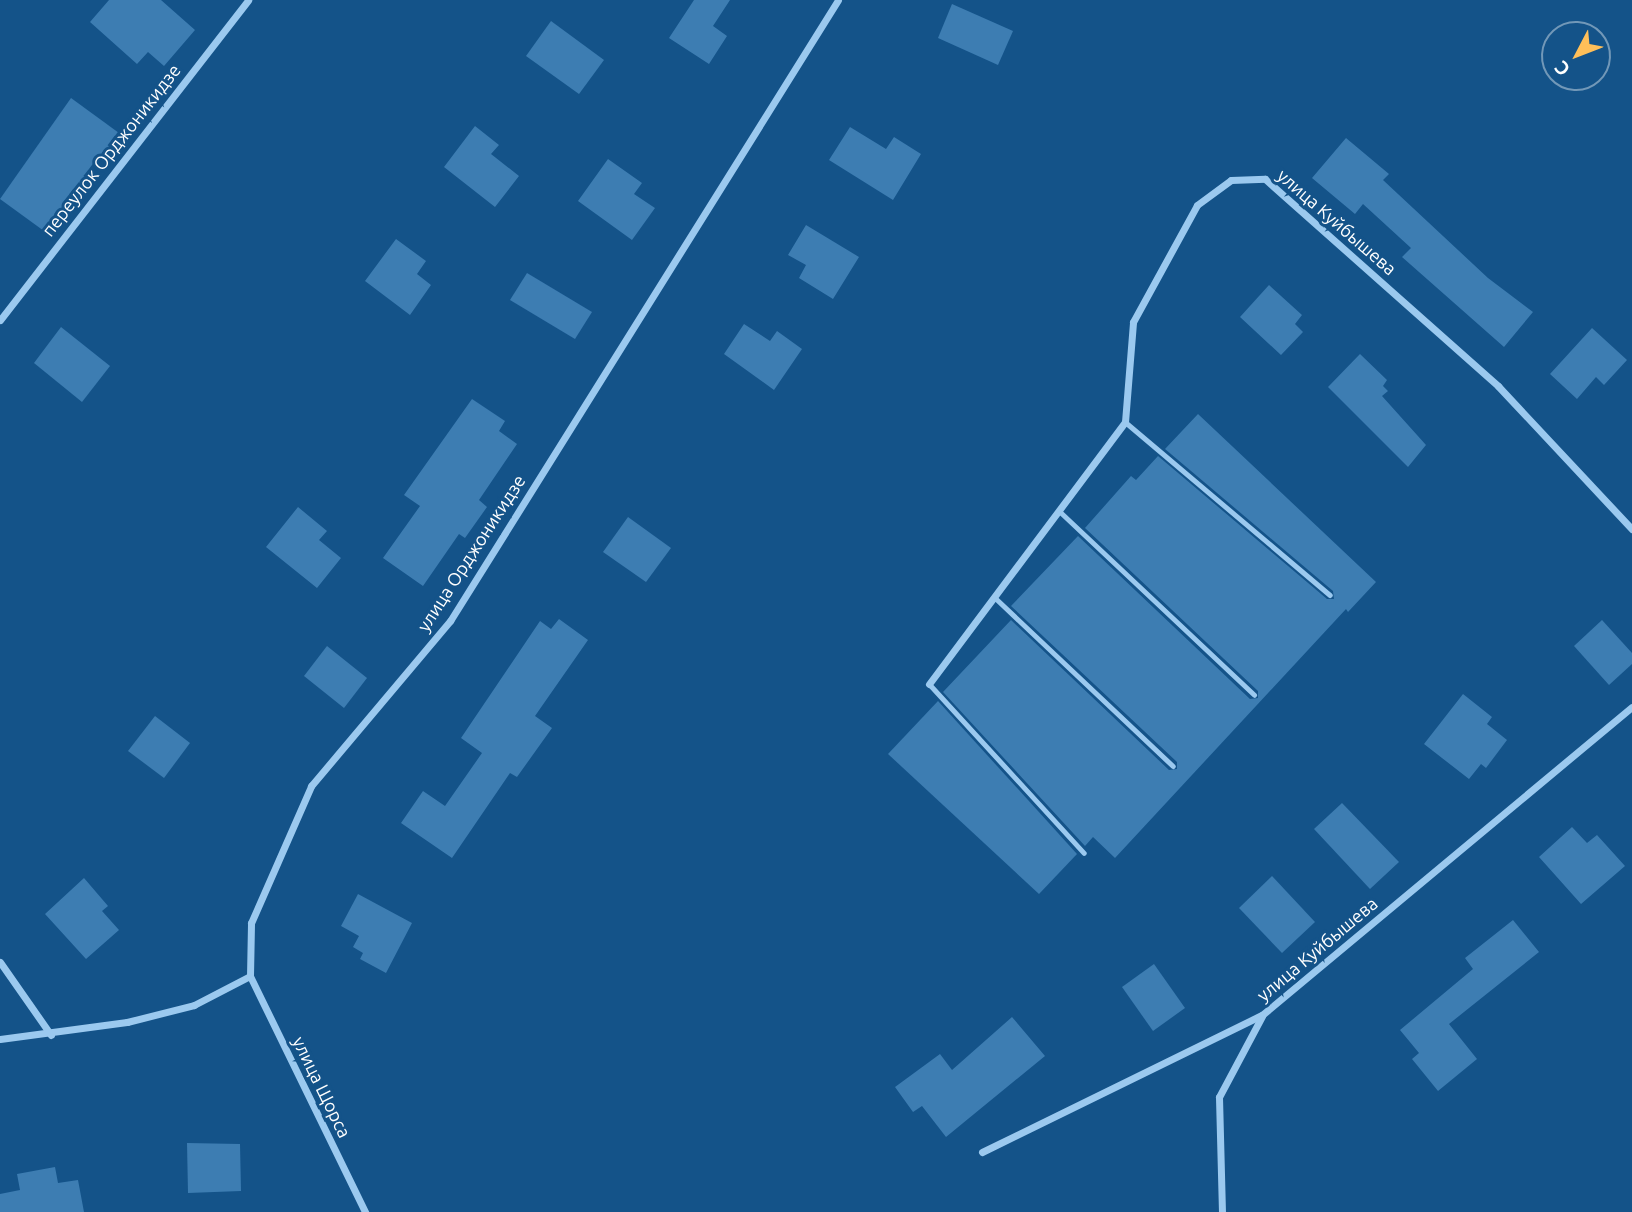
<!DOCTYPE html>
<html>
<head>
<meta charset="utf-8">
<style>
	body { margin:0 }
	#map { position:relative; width:1632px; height:1212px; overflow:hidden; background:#145389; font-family:Ubuntu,sans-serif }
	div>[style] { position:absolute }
	.building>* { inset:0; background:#3d7db2 }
	.service>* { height:5px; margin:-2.5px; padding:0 2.5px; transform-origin:2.5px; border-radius:2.5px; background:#9bc9ef }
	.minor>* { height:7px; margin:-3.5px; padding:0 3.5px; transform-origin:3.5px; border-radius:3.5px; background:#9bc9ef }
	span { translate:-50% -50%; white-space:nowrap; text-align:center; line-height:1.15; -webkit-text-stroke:6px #145389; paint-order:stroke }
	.street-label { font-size:18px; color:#fff }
	.north { position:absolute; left:1541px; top:21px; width:70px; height:70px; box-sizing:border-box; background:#145389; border:2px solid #7298b8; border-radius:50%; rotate:228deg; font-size:19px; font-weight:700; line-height:28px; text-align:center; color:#fff }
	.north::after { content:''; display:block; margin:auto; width:24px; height:32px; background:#ffbf59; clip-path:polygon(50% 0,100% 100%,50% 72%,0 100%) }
</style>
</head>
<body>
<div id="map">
	<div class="building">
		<i style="clip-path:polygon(109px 0,161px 0,195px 30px,164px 66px,148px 52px,137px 64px,90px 22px)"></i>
		<i style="clip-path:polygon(694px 0,730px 0,713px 26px,727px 36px,709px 64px,669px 38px)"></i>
		<i style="clip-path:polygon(952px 4px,1013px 31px,998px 65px,938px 38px)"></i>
		<i style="clip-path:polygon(551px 21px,604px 60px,579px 94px,526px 56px)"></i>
		<i style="clip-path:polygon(71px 98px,119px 133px,44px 231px,0 199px)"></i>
		<i style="clip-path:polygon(475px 126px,499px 145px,491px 154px,519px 176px,495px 207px,444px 167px)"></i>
		<i style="clip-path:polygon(850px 127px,886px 149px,894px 137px,921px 154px,893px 200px,829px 160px)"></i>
		<i style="clip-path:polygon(1346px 138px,1389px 174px,1383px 180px,1488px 278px,1533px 312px,1504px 347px,1402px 257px,1411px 248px,1363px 204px,1355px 214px,1312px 178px)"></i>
		<i style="clip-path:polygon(608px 159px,642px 183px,634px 194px,655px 208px,632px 240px,578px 201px)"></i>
		<i style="clip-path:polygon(806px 225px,859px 257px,833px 299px,799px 278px,806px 265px,788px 255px)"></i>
		<i style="clip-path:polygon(396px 239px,426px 261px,417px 274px,431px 285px,410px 315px,365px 281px)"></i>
		<i style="clip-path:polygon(527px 273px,592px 312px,575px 339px,510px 300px)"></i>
		<i style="clip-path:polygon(1269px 285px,1302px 315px,1295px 324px,1303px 332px,1281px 355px,1240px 317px)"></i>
		<i style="clip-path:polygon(744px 324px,770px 341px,777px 331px,802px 349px,774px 390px,724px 354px)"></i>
		<i style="clip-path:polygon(61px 327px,110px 366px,82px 402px,34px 363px)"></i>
		<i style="clip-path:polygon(1592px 328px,1627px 360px,1604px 385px,1596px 377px,1577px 399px,1550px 374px)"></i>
		<i style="clip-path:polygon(1360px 354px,1387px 380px,1383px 386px,1388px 391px,1382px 396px,1426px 445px,1408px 467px,1328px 387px)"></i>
		<i style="clip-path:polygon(472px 399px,505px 421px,499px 431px,517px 444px,479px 500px,487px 507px,465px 538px,459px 534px,423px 586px,383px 558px,420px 506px,404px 495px)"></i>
		<i style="clip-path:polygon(1198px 414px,1376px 582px,1348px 612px,1346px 609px,1115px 858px,1093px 837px,1085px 846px,943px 692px,1011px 620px,1169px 770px,1177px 769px,1177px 762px,1011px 606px,1078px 536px,1250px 699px,1258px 698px,1258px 691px,1085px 528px,1131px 476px,1136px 480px,1158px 456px,1327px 599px,1334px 599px,1333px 591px,1165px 449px)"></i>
		<i style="clip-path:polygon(298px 507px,327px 531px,319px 540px,341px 558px,317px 588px,266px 547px)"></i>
		<i style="clip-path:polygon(628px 517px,671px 548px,646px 582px,603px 552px)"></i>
		<i style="clip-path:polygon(559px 619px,588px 640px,535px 716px,552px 728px,517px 777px,510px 773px,452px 858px,401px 823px,423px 791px,445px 806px,482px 753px,461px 738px,540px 621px,551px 629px)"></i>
		<i style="clip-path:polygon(1602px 620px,1632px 653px,1632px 664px,1609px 685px,1574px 646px)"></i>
		<i style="clip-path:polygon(327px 646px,367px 678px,344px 708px,304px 676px)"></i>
		<i style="clip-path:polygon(1463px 694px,1492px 717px,1487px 724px,1507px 740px,1486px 768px,1481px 764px,1469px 779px,1424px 744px)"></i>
		<i style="clip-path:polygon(938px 701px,1077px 854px,1039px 894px,888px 754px)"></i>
		<i style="clip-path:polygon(155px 716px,190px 743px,164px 778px,128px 751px)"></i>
		<i style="clip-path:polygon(1342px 803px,1399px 862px,1370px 889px,1314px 829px)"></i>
		<i style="clip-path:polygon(1572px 827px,1587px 843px,1597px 835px,1625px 866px,1581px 904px,1539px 857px)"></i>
		<i style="clip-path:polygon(1272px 876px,1315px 922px,1282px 953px,1239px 908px)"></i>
		<i style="clip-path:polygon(84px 878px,108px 906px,102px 911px,119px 930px,86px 959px,45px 914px)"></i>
		<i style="clip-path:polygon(358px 894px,412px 923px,386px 973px,360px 959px,363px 953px,353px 947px,359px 936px,341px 926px)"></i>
		<i style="clip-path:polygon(1513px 920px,1539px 952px,1449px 1024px,1477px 1059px,1438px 1091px,1412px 1059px,1419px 1053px,1400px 1030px,1473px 969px,1465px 958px)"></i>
		<i style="clip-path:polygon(1154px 964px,1185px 1008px,1153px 1031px,1122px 987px)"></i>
		<i style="clip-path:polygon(1012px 1017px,1045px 1056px,946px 1137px,922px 1106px,913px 1112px,895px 1087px,940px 1054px,952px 1070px)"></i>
		<i style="clip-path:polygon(187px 1143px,240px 1144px,241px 1191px,188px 1193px)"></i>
		<i style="clip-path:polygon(55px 1167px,58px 1183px,78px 1180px,84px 1212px,0 1212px,0 1194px,20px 1190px,17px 1174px)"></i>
	</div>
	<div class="service">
		<i style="left:1125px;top:422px;width:268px;rotate:40.2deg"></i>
		<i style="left:1059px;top:511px;width:268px;rotate:43.3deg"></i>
		<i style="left:994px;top:597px;width:246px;rotate:43.4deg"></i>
		<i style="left:929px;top:684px;width:229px;rotate:47.5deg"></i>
	</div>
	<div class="minor">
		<i style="left:0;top:320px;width:405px;rotate:-52.2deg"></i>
		<i style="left:929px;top:684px;width:327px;rotate:-53.2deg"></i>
		<i style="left:1125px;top:422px;width:100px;rotate:-85.4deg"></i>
		<i style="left:1133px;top:322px;width:133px;rotate:-61.3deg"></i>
		<i style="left:1197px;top:205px;width:42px;rotate:-36.3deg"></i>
		<i style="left:1231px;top:180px;width:34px;rotate:-2deg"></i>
		<i style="left:1265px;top:179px;width:312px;rotate:41.6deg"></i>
		<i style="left:1498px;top:386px;width:196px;rotate:46.9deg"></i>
		<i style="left:0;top:962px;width:89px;rotate:55.1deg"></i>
		<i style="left:250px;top:976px;width:263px;rotate:64deg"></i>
		<i style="left:0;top:1039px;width:128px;rotate:-7.6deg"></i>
		<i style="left:127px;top:1022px;width:69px;rotate:-14.2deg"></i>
		<i style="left:194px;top:1005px;width:63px;rotate:-27.4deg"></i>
		<i style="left:250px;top:976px;width:53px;rotate:-88.9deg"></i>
		<i style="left:251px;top:923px;width:150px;rotate:-66.3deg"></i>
		<i style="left:311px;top:786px;width:216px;rotate:-49.9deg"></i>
		<i style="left:450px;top:621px;width:732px;rotate:-58deg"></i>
		<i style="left:982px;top:1152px;width:312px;rotate:-26.1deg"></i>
		<i style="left:1262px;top:1015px;width:481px;rotate:-39.8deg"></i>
		<i style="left:1222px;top:1212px;width:115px;rotate:-91.5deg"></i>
		<i style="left:1219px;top:1097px;width:92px;rotate:-62deg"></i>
	</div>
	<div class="street-label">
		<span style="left:111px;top:150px;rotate:-52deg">переулок Орджоникидзе</span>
		<span style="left:1337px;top:222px;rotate:41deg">улица Куйбышева</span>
		<span style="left:471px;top:553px;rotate:-57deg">улица Орджоникидзе</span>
		<span style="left:1317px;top:949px;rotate:-40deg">улица Куйбышева</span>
		<span style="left:322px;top:1087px;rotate:64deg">улица Щорса</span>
	</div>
	<div class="north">С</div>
</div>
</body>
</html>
